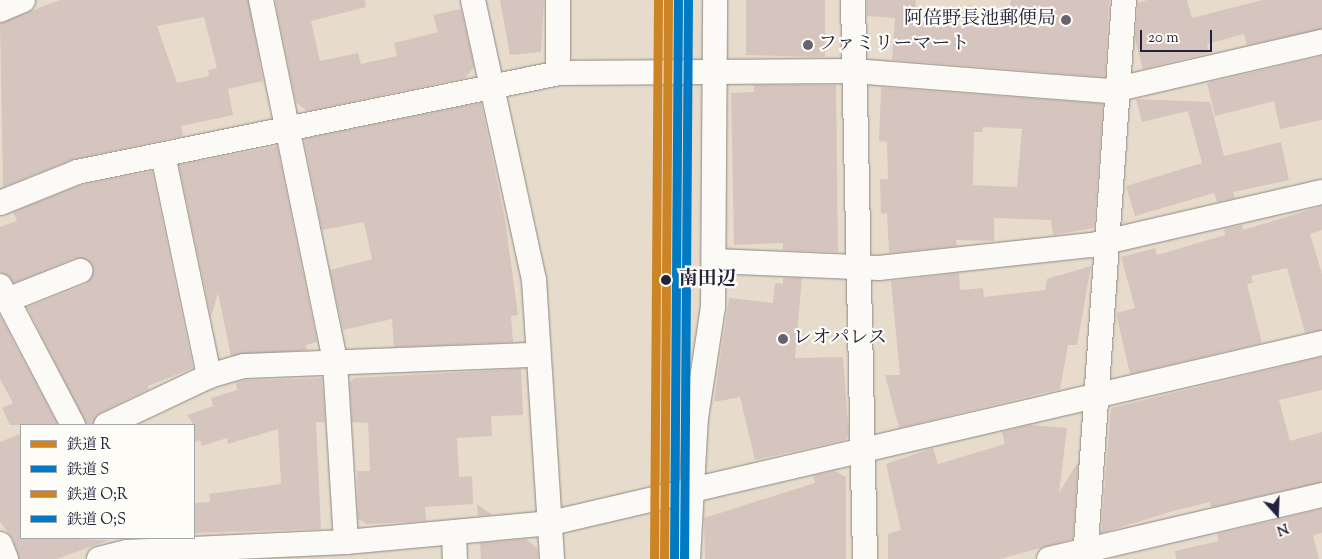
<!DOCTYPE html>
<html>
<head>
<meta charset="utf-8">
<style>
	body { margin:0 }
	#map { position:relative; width:1322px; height:559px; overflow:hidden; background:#e7dbcb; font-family:"Sorts Mill Goudy","Noto Serif JP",serif }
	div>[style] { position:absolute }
	.building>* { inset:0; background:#d6c5be }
	.roads { filter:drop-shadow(0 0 1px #8e8884) drop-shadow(0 0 1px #8e8884) }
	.minor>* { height:24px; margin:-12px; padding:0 12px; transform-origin:12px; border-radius:12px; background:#fbfaf7 }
	.rail-1>* { height:9px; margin:-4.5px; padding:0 4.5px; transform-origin:4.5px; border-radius:4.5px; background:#cc8425 }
	.rail-2>* { height:9px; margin:-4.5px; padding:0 4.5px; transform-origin:4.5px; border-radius:4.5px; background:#007ac2 }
	.rail-3>* { height:9px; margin:-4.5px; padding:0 4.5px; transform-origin:4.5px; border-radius:4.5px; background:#cc8425 }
	.rail-4>* { height:9px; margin:-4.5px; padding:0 4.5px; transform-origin:4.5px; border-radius:4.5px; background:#007ac2 }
	.dots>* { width:14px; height:14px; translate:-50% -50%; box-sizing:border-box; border:2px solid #fdfcf7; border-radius:50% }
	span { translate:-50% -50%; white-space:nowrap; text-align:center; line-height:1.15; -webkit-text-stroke:4.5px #fdfcf7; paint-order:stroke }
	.poi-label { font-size:19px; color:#22223b }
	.right { translate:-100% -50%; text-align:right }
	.left { translate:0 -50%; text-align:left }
	.stop-label { font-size:19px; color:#22223b; font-weight:700 }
	.legend { position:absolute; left:20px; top:424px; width:175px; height:115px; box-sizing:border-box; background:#fdfcf7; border:1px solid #a5a5ac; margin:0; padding:6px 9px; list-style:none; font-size:15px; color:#22223b }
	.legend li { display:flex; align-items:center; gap:10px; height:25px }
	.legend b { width:25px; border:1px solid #a5a5ac }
	.north { position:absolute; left:1252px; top:489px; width:50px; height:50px; -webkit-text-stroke:4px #fdfcf7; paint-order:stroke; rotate:160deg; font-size:14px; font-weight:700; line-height:20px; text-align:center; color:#22223b }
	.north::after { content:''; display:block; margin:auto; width:18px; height:22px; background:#22223b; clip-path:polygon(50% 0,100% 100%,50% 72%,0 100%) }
	.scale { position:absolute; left:1140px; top:30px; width:72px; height:22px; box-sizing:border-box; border:2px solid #22223b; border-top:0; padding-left:6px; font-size:15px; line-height:18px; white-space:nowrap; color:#22223b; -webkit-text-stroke:4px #fdfcf7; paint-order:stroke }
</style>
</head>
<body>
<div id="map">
	<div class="building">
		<i style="clip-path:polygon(evenodd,60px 0,248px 0,263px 81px,228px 89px,233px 115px,181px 126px,183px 136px,74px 159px,3px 187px,0 23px,60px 0,204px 17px,217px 68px,208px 70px,209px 76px,177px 83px,157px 26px,204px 17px)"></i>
		<i style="clip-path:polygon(275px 0,365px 0,366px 7px,311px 21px,320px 61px,358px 53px,361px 64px,397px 56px,394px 43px,438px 32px,433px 15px,461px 9px,474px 67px,465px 78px,307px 111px,296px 102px)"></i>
		<i style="clip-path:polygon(500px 0,544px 0,541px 52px,510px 55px)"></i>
		<i style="clip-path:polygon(746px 0,825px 0,825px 57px,746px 55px)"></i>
		<i style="clip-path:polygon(867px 0,916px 0,914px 22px,988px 28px,989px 16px,1006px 18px,1011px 0,1109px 0,1105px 77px,892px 60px,895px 18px,867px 16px)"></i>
		<i style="clip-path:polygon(1147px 0,1187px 0,1192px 18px,1262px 0,1322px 0,1322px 29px,1247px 45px,1244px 34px,1207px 44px,1209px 53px,1143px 69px,1135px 40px,1138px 3px)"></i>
		<i style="clip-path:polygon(1322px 56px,1322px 120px,1280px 129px,1274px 101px,1215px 116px,1207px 83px)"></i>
		<i style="clip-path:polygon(754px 85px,836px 85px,838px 252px,783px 250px,783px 243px,734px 245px,731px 93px,754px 92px)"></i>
		<i style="clip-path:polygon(evenodd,881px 87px,1103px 104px,1094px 228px,1053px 235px,1051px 220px,994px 218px,994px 241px,956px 240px,957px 246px,889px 253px,887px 213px,881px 214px,880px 179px,888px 179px,887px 142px,879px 141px,881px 87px,983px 127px,1022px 129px,1017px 187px,973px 185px,974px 132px,982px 132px,983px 127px)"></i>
		<i style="clip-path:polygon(1136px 99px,1210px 102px,1224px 156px,1281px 142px,1289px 180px,1233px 192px,1235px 198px,1217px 202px,1214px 193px,1135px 216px,1126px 186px,1202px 163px,1188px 111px,1142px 122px)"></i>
		<i style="clip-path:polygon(481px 103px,505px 219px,518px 315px,511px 316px,513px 342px,394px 347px,392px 319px,343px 330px,330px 270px,372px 259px,364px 222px,322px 230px,304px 139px)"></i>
		<i style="clip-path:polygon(277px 146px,317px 342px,306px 345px,307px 350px,231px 356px,218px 293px,211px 317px,179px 165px)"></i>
		<i style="clip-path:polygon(152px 171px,193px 368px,148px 386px,149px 389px,100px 413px,92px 425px,87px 425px,27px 307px,86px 284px,93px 273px,93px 266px,75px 258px,14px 283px,0 272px,0 227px,17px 221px,13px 212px,81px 185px)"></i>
		<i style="clip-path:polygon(1322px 206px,1322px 230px,1310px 234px,1322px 274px,1322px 330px,1305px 333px,1287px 268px,1251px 276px,1253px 283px,1247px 284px,1262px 343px,1130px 374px,1116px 313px,1135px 308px,1121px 257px,1155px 248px,1157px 255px,1225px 235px,1224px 229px,1242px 225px,1243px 230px)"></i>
		<i style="clip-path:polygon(1091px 266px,1077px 345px,1068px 345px,1060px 389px,899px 428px,885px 375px,900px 375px,891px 281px,959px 273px,960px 290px,983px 288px,984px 297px,1045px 290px,1047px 279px)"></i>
		<i style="clip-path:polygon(783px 278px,802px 278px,795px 358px,843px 357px,849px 435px,845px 440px,755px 460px,740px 397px,714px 402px,718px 372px,729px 298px,773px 303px,775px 283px,783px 284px)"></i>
		<i style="clip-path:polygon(0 316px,58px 425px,10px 425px,2px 408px,13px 403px,0 379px)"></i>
		<i style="clip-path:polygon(1322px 357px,1322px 390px,1279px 400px,1290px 441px,1322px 432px,1322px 482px,1211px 507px,1210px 502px,1173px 511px,1101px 533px,1111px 408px)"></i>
		<i style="clip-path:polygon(521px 369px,523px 415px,491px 416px,492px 436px,457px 438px,459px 477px,472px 476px,473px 504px,425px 507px,426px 521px,367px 524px,358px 519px,357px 471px,370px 471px,368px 423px,352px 422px,350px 382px,354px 378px)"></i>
		<i style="clip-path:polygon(322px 378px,325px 422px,316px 422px,321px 529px,194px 533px,194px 503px,210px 502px,209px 494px,281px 484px,278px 429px,228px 444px,227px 438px,202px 446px,200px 440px,195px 442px,194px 425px,187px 415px,213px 406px,211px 398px,237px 390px,236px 383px,246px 380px)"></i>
		<i style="clip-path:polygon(1030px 425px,1067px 428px,1059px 493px,1078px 462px,1073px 539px,1000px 559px,888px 559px,888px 534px,901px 530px,886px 464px,933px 448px,938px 464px,1005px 444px,1002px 432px)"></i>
		<i style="clip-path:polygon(21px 434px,21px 538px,109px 540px,57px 559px,19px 559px,13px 539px,0 522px,0 442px)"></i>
		<i style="clip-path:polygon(835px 471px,846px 477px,846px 559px,705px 559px,704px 518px,815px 483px,813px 476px)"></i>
		<i style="clip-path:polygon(477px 504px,492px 515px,478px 516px)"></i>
		<i style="clip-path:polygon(1322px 509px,1322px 533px,1313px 535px,1319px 559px,1176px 559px,1175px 551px,1219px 541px,1217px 534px)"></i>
		<i style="clip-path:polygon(526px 539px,537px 548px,538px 559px,481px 559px,480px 543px)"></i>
	</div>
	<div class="roads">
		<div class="minor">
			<i style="left:261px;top:0;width:369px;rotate:78.4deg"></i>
			<i style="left:335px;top:362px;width:180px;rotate:86.5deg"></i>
			<i style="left:473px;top:0;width:287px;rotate:77.7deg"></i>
			<i style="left:534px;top:280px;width:280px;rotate:86.3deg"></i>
			<i style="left:853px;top:0;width:559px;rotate:88.77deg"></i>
			<i style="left:0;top:10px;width:25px;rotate:-23deg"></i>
			<i style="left:558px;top:73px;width:296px;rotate:-0.4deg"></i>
			<i style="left:854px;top:71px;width:256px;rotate:4.5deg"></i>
			<i style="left:1109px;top:91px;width:219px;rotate:-13deg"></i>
			<i style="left:163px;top:155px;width:226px;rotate:78.2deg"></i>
			<i style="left:0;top:203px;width:83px;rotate:-21.9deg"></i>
			<i style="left:77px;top:172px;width:491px;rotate:-11.6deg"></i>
			<i style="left:558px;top:73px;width:73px;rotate:-90deg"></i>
			<i style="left:714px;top:261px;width:165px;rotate:2.4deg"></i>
			<i style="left:879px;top:268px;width:214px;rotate:-6.2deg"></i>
			<i style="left:1092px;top:245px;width:236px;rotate:-13deg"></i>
			<i style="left:0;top:286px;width:157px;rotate:62.3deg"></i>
			<i style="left:7px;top:300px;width:79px;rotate:-21.7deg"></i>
			<i style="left:106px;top:425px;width:114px;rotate:-25.4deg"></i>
			<i style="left:209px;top:376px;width:36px;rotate:-16deg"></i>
			<i style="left:244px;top:366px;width:293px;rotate:-2.2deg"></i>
			<i style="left:454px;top:533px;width:26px;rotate:88deg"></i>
			<i style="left:0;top:544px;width:16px;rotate:68deg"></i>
			<i style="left:99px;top:559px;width:29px;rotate:-14deg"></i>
			<i style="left:127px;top:552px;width:219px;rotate:-2.6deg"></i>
			<i style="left:346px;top:542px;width:206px;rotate:-5.3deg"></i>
			<i style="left:551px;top:523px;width:792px;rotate:-13.14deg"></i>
			<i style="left:688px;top:559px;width:141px;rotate:-86.8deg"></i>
			<i style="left:696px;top:418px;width:112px;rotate:-81.3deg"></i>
			<i style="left:713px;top:307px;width:307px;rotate:-89.6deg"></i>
			<i style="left:1049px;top:559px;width:280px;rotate:-13.2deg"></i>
			<i style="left:1085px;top:559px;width:560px;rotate:-86.01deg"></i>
		</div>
	</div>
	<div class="rail-1">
		<i style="left:664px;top:559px;width:559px;rotate:-89.59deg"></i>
	</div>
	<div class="rail-2">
		<i style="left:674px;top:559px;width:559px;rotate:-89.59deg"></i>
	</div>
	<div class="rail-3">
		<i style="left:654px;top:559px;width:559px;rotate:-89.59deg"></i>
	</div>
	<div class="rail-4">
		<i style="left:684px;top:559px;width:559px;rotate:-89.59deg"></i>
	</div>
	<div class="dots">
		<i style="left:1066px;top:20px;background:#67636d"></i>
		<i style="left:808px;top:45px;background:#67636d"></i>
		<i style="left:666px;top:280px;background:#22223b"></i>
		<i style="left:783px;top:339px;background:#67636d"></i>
	</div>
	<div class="poi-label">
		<span class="right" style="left:1056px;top:20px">阿倍野長池郵便局</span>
		<span class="left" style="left:818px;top:45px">ファミリーマート</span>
		<span class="left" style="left:793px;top:339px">レオパレス</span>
	</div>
	<div class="stop-label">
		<span class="left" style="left:679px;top:280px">南田辺</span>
	</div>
	<ul class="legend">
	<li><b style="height:6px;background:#cc8425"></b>鉄道 R</li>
	<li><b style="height:6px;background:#007ac2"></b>鉄道 S</li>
	<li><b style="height:6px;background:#cc8425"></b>鉄道 O;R</li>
	<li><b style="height:6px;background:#007ac2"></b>鉄道 O;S</li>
	</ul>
	<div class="north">N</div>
	<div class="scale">20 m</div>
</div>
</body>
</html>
